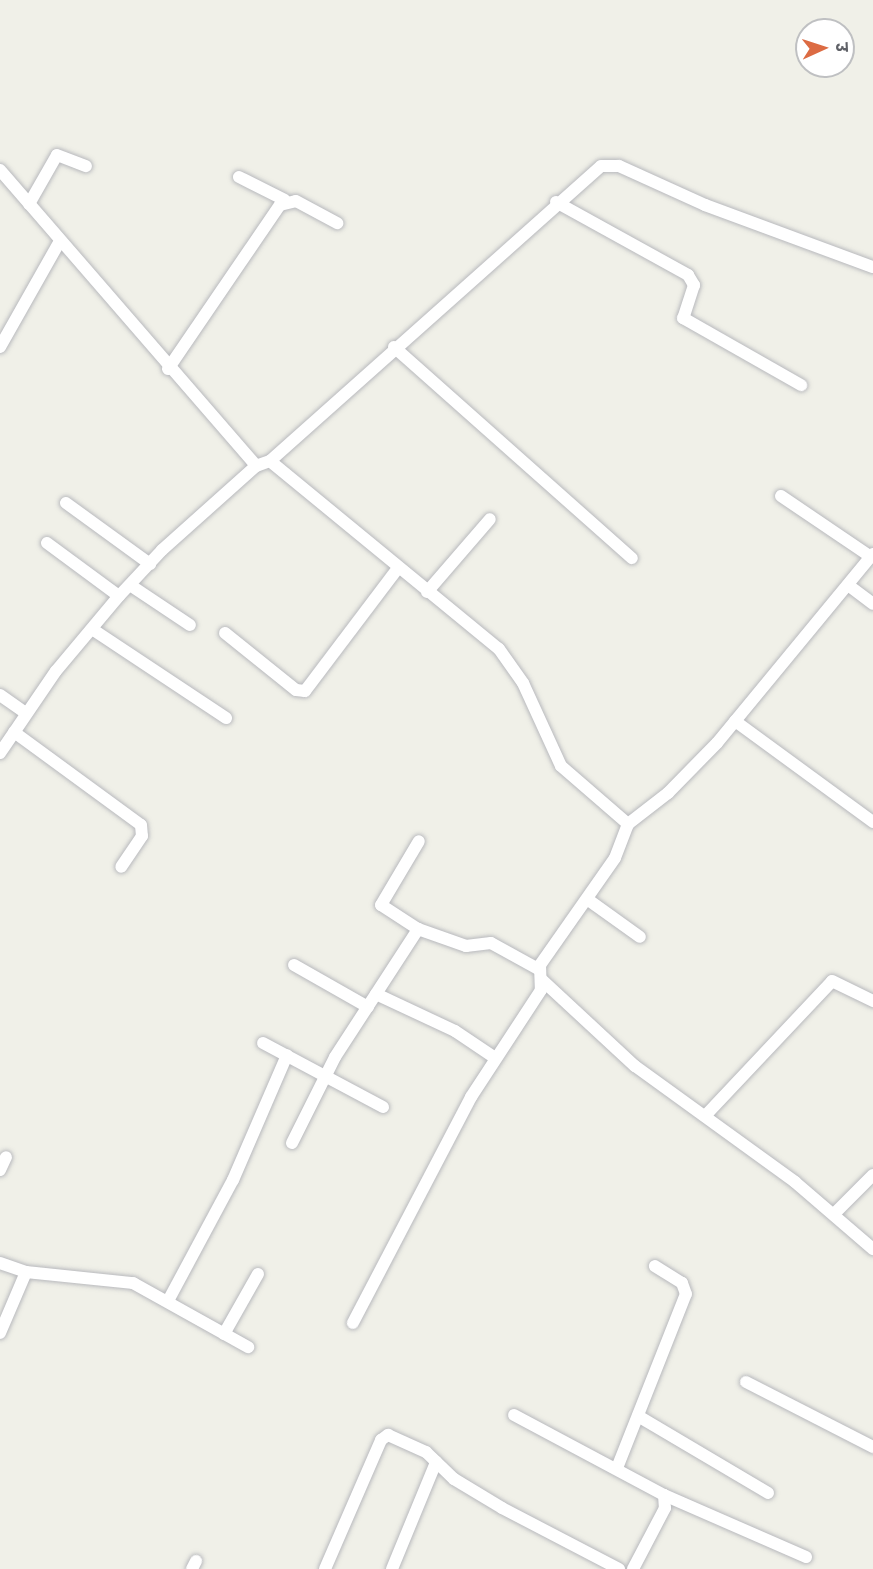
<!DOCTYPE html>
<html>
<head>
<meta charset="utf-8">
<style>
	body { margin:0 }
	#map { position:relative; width:873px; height:1569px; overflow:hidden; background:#f0f0e8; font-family:Poppins,"Noto Sans Devanagari",sans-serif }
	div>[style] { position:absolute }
	.roads { filter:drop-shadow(0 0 2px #b8b9bd) drop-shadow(0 0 2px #b8b9bd) }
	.street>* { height:12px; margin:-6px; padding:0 6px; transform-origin:6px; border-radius:6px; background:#fff }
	span { translate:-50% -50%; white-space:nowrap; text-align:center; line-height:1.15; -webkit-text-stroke:5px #fff; paint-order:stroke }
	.north { position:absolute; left:795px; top:18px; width:60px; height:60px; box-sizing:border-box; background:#fff; border:2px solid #bfc0c2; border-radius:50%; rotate:87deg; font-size:16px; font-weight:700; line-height:24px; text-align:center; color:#5f6167 }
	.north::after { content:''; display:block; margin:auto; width:21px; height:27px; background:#dc6b43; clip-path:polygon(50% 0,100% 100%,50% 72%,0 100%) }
</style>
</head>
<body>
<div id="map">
	<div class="roads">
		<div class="street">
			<i style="left:0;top:170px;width:391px;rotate:49.1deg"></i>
			<i style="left:256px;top:466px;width:15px;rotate:-20deg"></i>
			<i style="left:270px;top:461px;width:443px;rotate:-41.7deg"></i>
			<i style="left:601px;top:166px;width:18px"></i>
			<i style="left:619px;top:166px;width:94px;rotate:24.4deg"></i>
			<i style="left:705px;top:205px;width:179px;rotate:20.3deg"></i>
			<i style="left:239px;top:177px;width:51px;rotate:26.6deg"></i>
			<i style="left:556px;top:202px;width:151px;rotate:28.9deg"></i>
			<i style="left:688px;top:275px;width:12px;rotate:59deg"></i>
			<i style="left:694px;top:285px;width:35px;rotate:108deg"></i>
			<i style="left:683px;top:318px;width:136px;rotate:29.6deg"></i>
			<i style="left:29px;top:204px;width:56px;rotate:-60.3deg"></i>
			<i style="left:57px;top:155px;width:31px;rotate:21deg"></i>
			<i style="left:0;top:347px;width:122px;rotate:-60.5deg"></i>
			<i style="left:394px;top:347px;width:318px;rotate:41.6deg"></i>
			<i style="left:168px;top:369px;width:199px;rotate:-55.7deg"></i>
			<i style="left:280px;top:205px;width:16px;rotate:-14deg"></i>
			<i style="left:296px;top:201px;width:47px;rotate:28.2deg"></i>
			<i style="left:270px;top:461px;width:296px;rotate:39.4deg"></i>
			<i style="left:499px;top:649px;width:42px;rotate:54.8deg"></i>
			<i style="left:523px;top:683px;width:91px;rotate:65.4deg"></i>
			<i style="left:561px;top:766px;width:89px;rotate:40.9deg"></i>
			<i style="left:628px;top:824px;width:36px;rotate:111deg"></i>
			<i style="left:615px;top:858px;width:131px;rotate:125deg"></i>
			<i style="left:540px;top:965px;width:25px;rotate:88deg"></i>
			<i style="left:541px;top:990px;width:128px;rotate:123.2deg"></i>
			<i style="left:471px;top:1097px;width:255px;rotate:117.6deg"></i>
			<i style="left:781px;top:496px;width:109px;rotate:34.1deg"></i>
			<i style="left:66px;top:503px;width:104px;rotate:36deg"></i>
			<i style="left:47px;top:543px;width:89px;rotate:36.4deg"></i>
			<i style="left:130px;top:585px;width:72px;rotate:33.7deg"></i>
			<i style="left:848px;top:585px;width:31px;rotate:37deg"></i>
			<i style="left:427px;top:592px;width:96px;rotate:-49.2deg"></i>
			<i style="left:92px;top:629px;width:161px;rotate:33.6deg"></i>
			<i style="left:225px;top:633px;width:91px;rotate:38.8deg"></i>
			<i style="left:296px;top:690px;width:9px;rotate:6deg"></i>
			<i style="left:305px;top:691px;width:154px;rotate:-52.9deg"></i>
			<i style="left:0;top:695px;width:32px;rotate:35deg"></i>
			<i style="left:735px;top:721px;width:171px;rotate:36.2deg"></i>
			<i style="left:14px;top:732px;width:157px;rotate:36.2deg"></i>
			<i style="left:141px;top:825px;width:11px;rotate:85deg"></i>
			<i style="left:142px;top:836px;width:37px;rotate:124deg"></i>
			<i style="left:0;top:753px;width:99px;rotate:-55.7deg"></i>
			<i style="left:56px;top:671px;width:98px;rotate:-50deg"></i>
			<i style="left:119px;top:596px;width:63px;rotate:-46.9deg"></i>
			<i style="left:162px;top:550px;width:126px;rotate:-41.8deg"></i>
			<i style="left:628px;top:824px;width:51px;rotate:-37.8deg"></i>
			<i style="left:668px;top:793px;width:70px;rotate:-45.6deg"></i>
			<i style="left:717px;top:743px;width:245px;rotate:-50.5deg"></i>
			<i style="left:587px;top:899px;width:65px;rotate:35.6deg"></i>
			<i style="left:418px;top:929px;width:44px;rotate:-147deg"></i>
			<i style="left:381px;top:905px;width:74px;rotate:-59.3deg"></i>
			<i style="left:294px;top:965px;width:85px;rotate:29.6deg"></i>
			<i style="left:542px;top:980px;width:127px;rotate:42.8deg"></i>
			<i style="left:635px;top:1066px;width:198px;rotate:35.9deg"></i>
			<i style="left:795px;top:1182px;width:103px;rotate:40.7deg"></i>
			<i style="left:376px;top:994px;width:87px;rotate:25.1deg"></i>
			<i style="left:455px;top:1031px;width:48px;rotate:34deg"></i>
			<i style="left:263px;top:1043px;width:136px;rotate:28.1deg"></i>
			<i style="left:705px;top:1116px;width:185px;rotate:-46.7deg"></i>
			<i style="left:832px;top:981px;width:46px;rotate:26deg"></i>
			<i style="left:292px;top:1143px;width:96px;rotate:-63.4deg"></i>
			<i style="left:335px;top:1057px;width:153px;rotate:-57deg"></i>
			<i style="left:418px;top:929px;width:51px;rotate:19.5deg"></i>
			<i style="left:466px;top:946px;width:25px;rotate:-7deg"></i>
			<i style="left:491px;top:943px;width:56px;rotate:28.9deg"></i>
			<i style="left:0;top:1170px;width:14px;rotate:-65deg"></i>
			<i style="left:834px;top:1214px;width:55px;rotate:-45deg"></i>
			<i style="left:0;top:1263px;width:28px;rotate:19deg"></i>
			<i style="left:26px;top:1272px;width:108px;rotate:5.9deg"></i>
			<i style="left:133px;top:1283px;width:132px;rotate:29.1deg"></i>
			<i style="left:168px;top:1301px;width:137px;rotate:-61.8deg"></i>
			<i style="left:233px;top:1180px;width:136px;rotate:-66.6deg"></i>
			<i style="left:0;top:1333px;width:66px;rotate:-66.9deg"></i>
			<i style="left:224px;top:1334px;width:69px;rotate:-60.5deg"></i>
			<i style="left:746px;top:1382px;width:143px;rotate:27.1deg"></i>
			<i style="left:514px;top:1415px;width:170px;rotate:28.1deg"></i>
			<i style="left:664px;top:1495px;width:13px;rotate:86deg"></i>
			<i style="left:665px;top:1508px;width:69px;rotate:117.7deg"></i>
			<i style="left:638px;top:1416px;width:151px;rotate:30.6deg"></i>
			<i style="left:617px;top:1468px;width:187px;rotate:-68.4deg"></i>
			<i style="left:686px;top:1294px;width:12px;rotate:-110deg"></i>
			<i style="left:682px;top:1283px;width:32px;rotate:-148deg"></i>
			<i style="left:664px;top:1495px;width:155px;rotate:23.6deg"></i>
			<i style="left:192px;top:1569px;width:9px;rotate:-63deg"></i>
			<i style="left:325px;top:1569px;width:141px;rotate:-66.5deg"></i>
			<i style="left:381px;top:1440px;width:9px;rotate:-36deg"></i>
			<i style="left:388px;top:1435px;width:42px;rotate:24.1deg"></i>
			<i style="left:426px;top:1452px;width:39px;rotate:44deg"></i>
			<i style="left:454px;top:1479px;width:56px;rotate:31.1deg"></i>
			<i style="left:502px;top:1508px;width:132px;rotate:27.5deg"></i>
			<i style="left:392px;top:1569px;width:116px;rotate:-67.6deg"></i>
		</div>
	</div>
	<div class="north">उ</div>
</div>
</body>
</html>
